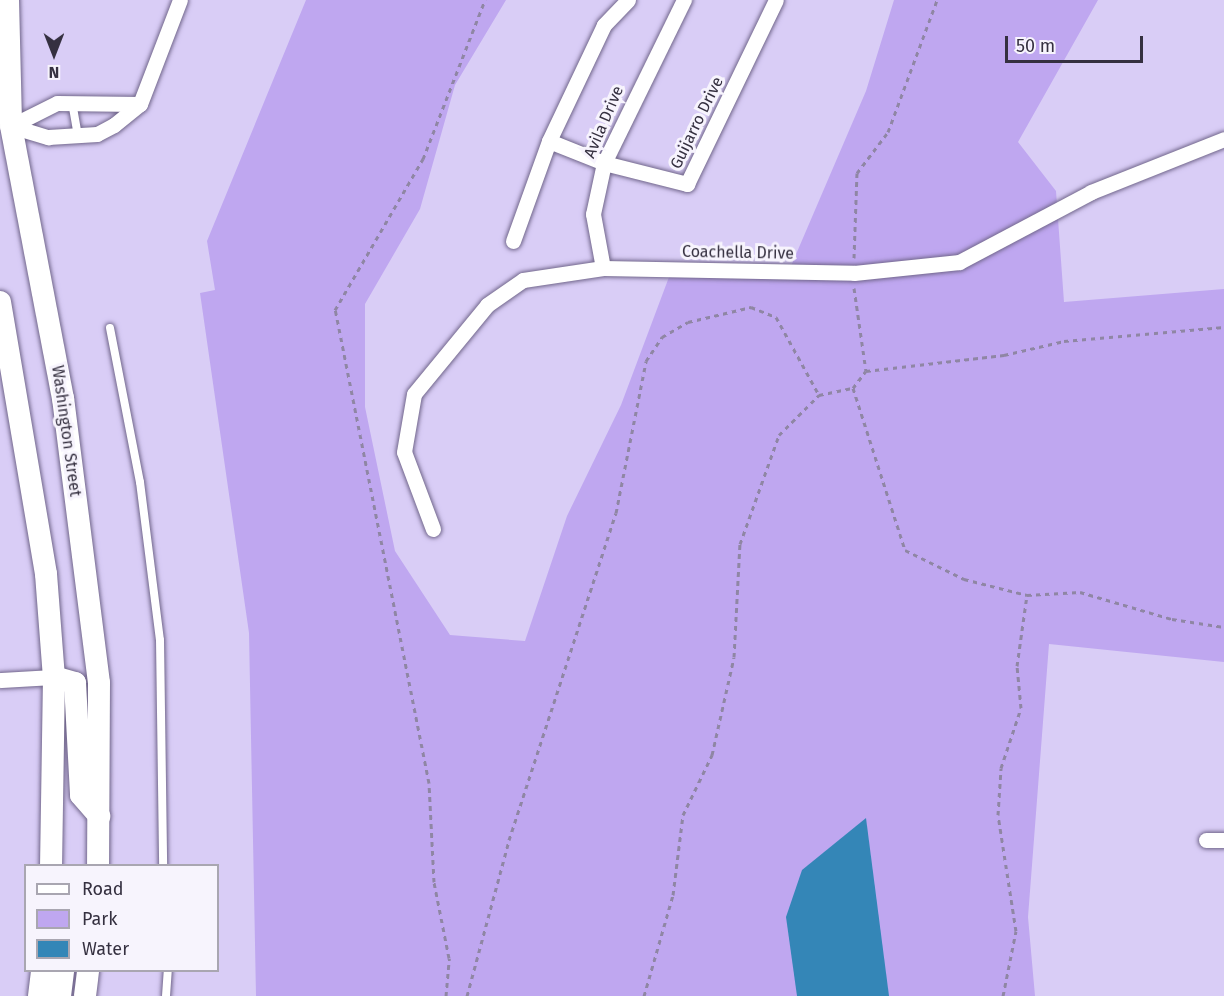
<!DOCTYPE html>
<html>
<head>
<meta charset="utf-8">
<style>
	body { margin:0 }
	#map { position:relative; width:1224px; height:996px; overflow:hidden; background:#d9cdf6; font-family:"Fira Sans",sans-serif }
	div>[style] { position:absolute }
	.green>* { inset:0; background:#bfa7f0 }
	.water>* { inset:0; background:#3486b7 }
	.path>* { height:3px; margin-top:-1.5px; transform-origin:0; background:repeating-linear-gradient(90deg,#8f86a4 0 4.5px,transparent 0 9px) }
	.roads { filter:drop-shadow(0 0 2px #71668b) drop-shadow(0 0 2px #71668b) }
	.service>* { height:8px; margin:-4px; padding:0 4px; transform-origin:4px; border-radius:4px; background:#fff }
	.minor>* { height:15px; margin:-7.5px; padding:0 7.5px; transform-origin:7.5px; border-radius:7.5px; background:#fff }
	.secondary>* { height:22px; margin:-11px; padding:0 11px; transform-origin:11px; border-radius:11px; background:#fff }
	span { translate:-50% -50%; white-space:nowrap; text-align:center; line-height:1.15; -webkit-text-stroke:6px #f7f4fd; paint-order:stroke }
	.street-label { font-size:16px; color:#353040 }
	.legend { position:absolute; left:24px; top:864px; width:195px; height:108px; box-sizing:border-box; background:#f7f4fd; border:2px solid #a9a6b1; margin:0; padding:8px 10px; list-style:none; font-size:18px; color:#353040 }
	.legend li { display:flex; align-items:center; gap:12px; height:30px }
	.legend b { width:30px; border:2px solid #a9a6b1 }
	.north { position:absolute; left:24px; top:24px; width:60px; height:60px; -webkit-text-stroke:4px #f7f4fd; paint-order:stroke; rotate:180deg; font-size:16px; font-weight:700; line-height:24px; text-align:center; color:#353040 }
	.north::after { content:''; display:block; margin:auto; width:21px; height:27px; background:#353040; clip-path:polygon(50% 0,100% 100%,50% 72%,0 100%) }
	.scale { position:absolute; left:1005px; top:36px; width:138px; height:27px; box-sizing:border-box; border:3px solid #353040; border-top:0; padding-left:8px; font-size:18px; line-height:21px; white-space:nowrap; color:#353040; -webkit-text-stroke:4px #f7f4fd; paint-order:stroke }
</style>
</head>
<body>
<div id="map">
	<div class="green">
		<i style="clip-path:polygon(306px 0,506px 0,455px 85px,420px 209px,365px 304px,365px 407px,395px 551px,450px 635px,525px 641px,567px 516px,621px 405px,672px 269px,788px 273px,866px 91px,894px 0,1098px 0,1018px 142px,1056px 191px,1064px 302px,1224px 289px,1224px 662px,1049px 644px,1028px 917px,1035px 996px,256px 996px,249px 633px,200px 293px,215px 290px,207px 241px)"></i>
	</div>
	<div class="water">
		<i style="clip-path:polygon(866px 818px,889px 996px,797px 996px,786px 917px,802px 870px)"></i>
	</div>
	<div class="path">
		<i style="left:854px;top:258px;width:85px;rotate:-88deg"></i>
		<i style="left:857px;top:173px;width:51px;rotate:-52.9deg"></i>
		<i style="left:888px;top:132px;width:141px;rotate:-69.6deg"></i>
		<i style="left:854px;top:288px;width:84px;rotate:81.8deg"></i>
		<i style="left:866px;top:371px;width:139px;rotate:-6.6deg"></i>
		<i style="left:1004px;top:355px;width:62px;rotate:-13.1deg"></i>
		<i style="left:1064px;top:341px;width:161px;rotate:-5deg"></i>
		<i style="left:853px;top:388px;width:21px;rotate:-53deg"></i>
		<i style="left:446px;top:996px;width:38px;rotate:-85deg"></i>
		<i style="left:449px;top:958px;width:77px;rotate:-101.2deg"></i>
		<i style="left:434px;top:882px;width:99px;rotate:-92.9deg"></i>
		<i style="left:429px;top:783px;width:482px;rotate:-101.2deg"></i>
		<i style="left:335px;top:310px;width:175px;rotate:-59.8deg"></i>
		<i style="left:423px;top:159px;width:171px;rotate:-68.7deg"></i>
		<i style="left:467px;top:996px;width:162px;rotate:-74.9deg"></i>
		<i style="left:509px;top:840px;width:344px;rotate:-71.9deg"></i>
		<i style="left:616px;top:513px;width:155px;rotate:-78.8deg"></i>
		<i style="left:646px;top:361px;width:29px;rotate:-56deg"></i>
		<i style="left:662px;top:337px;width:30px;rotate:-30deg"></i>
		<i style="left:688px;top:322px;width:65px;rotate:-13.4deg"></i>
		<i style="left:751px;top:307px;width:27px;rotate:22deg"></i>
		<i style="left:776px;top:317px;width:89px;rotate:61.1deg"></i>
		<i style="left:819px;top:395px;width:35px;rotate:-12deg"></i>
		<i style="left:853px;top:388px;width:170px;rotate:72.2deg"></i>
		<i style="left:905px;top:550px;width:66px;rotate:26.2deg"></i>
		<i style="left:964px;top:579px;width:65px;rotate:14.3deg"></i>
		<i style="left:1027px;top:595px;width:53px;rotate:-3.2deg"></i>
		<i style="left:1080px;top:592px;width:96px;rotate:16.4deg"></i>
		<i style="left:1172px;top:619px;width:53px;rotate:8.7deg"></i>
		<i style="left:644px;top:996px;width:105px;rotate:-74deg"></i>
		<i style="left:673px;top:895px;width:81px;rotate:-82.9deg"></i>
		<i style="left:683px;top:815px;width:67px;rotate:-64.2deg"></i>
		<i style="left:712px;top:755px;width:100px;rotate:-77.3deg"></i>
		<i style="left:734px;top:657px;width:113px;rotate:-87deg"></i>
		<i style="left:740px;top:544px;width:116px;rotate:-70.3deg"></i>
		<i style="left:779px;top:435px;width:57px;rotate:-45deg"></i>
		<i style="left:1003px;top:996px;width:66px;rotate:-78.7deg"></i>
		<i style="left:1016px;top:931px;width:117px;rotate:-98.8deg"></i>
		<i style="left:998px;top:815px;width:47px;rotate:-86.3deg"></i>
		<i style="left:1001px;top:768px;width:63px;rotate:-71.6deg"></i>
		<i style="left:1021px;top:708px;width:42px;rotate:-95.4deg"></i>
		<i style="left:1017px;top:666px;width:72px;rotate:-82deg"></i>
	</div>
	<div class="roads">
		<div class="service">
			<i style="left:72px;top:102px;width:34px;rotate:80deg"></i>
			<i style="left:110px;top:328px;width:157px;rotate:79deg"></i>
			<i style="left:140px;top:482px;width:159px;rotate:82.8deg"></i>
			<i style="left:160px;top:640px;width:226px;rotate:89.2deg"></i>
			<i style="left:166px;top:996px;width:26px;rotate:-86deg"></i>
		</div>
		<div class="minor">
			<i style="left:628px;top:0;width:35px;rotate:134deg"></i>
			<i style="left:604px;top:25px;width:128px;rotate:115.4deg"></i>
			<i style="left:549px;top:141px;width:59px;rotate:21.8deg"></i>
			<i style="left:604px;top:163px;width:86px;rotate:14.2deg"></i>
			<i style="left:687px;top:184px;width:204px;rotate:-64.2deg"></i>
			<i style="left:11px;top:126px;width:39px;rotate:17deg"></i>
			<i style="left:48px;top:137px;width:49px;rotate:-3.5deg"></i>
			<i style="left:97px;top:134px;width:19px;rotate:-28deg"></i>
			<i style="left:114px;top:125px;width:33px;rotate:-39deg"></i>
			<i style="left:140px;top:104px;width:111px;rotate:-69deg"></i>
			<i style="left:11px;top:126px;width:51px;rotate:-26.6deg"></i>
			<i style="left:57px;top:103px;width:83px;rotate:0.7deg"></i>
			<i style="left:513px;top:241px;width:106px;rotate:-70.2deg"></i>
			<i style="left:603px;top:268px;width:55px;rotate:-100.5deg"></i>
			<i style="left:593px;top:214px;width:52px;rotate:-77.8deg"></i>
			<i style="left:604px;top:163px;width:182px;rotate:-63.9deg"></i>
			<i style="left:433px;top:529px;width:82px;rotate:-110.6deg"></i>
			<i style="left:404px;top:452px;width:59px;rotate:-80.2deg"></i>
			<i style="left:414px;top:394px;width:115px;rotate:-50.6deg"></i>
			<i style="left:487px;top:305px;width:44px;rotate:-34.8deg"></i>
			<i style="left:523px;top:280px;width:81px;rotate:-8.5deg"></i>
			<i style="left:603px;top:268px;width:251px;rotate:1.1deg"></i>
			<i style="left:854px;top:273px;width:106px;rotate:-6deg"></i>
			<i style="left:959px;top:262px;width:149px;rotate:-27.9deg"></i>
			<i style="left:1091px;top:192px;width:143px;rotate:-21.7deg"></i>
			<i style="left:0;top:680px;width:54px;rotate:-3.2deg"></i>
			<i style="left:1206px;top:840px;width:18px"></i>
		</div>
		<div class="secondary">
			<i style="left:8px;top:0;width:126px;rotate:88.6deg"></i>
			<i style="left:11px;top:126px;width:277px;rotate:79.2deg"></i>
			<i style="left:63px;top:398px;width:287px;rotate:82.8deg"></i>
			<i style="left:99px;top:683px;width:183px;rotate:90.3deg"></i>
			<i style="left:0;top:302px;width:276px;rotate:80.4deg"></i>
			<i style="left:46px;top:574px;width:103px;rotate:85.6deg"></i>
			<i style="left:54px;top:677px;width:189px;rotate:90.9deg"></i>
			<i style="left:54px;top:677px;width:22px;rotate:16deg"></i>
			<i style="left:75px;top:683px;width:112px;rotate:86.9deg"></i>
			<i style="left:81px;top:795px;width:28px;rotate:49deg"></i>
			<i style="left:39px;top:996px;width:26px;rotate:-83deg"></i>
			<i style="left:60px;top:996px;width:26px;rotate:-83deg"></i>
			<i style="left:85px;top:996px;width:26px;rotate:-83deg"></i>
		</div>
	</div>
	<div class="street-label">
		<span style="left:604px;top:122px;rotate:-67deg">Avila Drive</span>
		<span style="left:697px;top:123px;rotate:-64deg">Guijarro Drive</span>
		<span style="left:738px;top:253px;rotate:1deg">Coachella Drive</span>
		<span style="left:66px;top:431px;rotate:82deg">Washington Street</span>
	</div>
	<ul class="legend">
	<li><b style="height:8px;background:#fff"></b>Road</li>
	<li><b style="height:16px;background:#bfa7f0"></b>Park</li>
	<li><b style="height:16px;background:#3486b7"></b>Water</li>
	</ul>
	<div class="north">N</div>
	<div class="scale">50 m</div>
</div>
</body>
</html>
